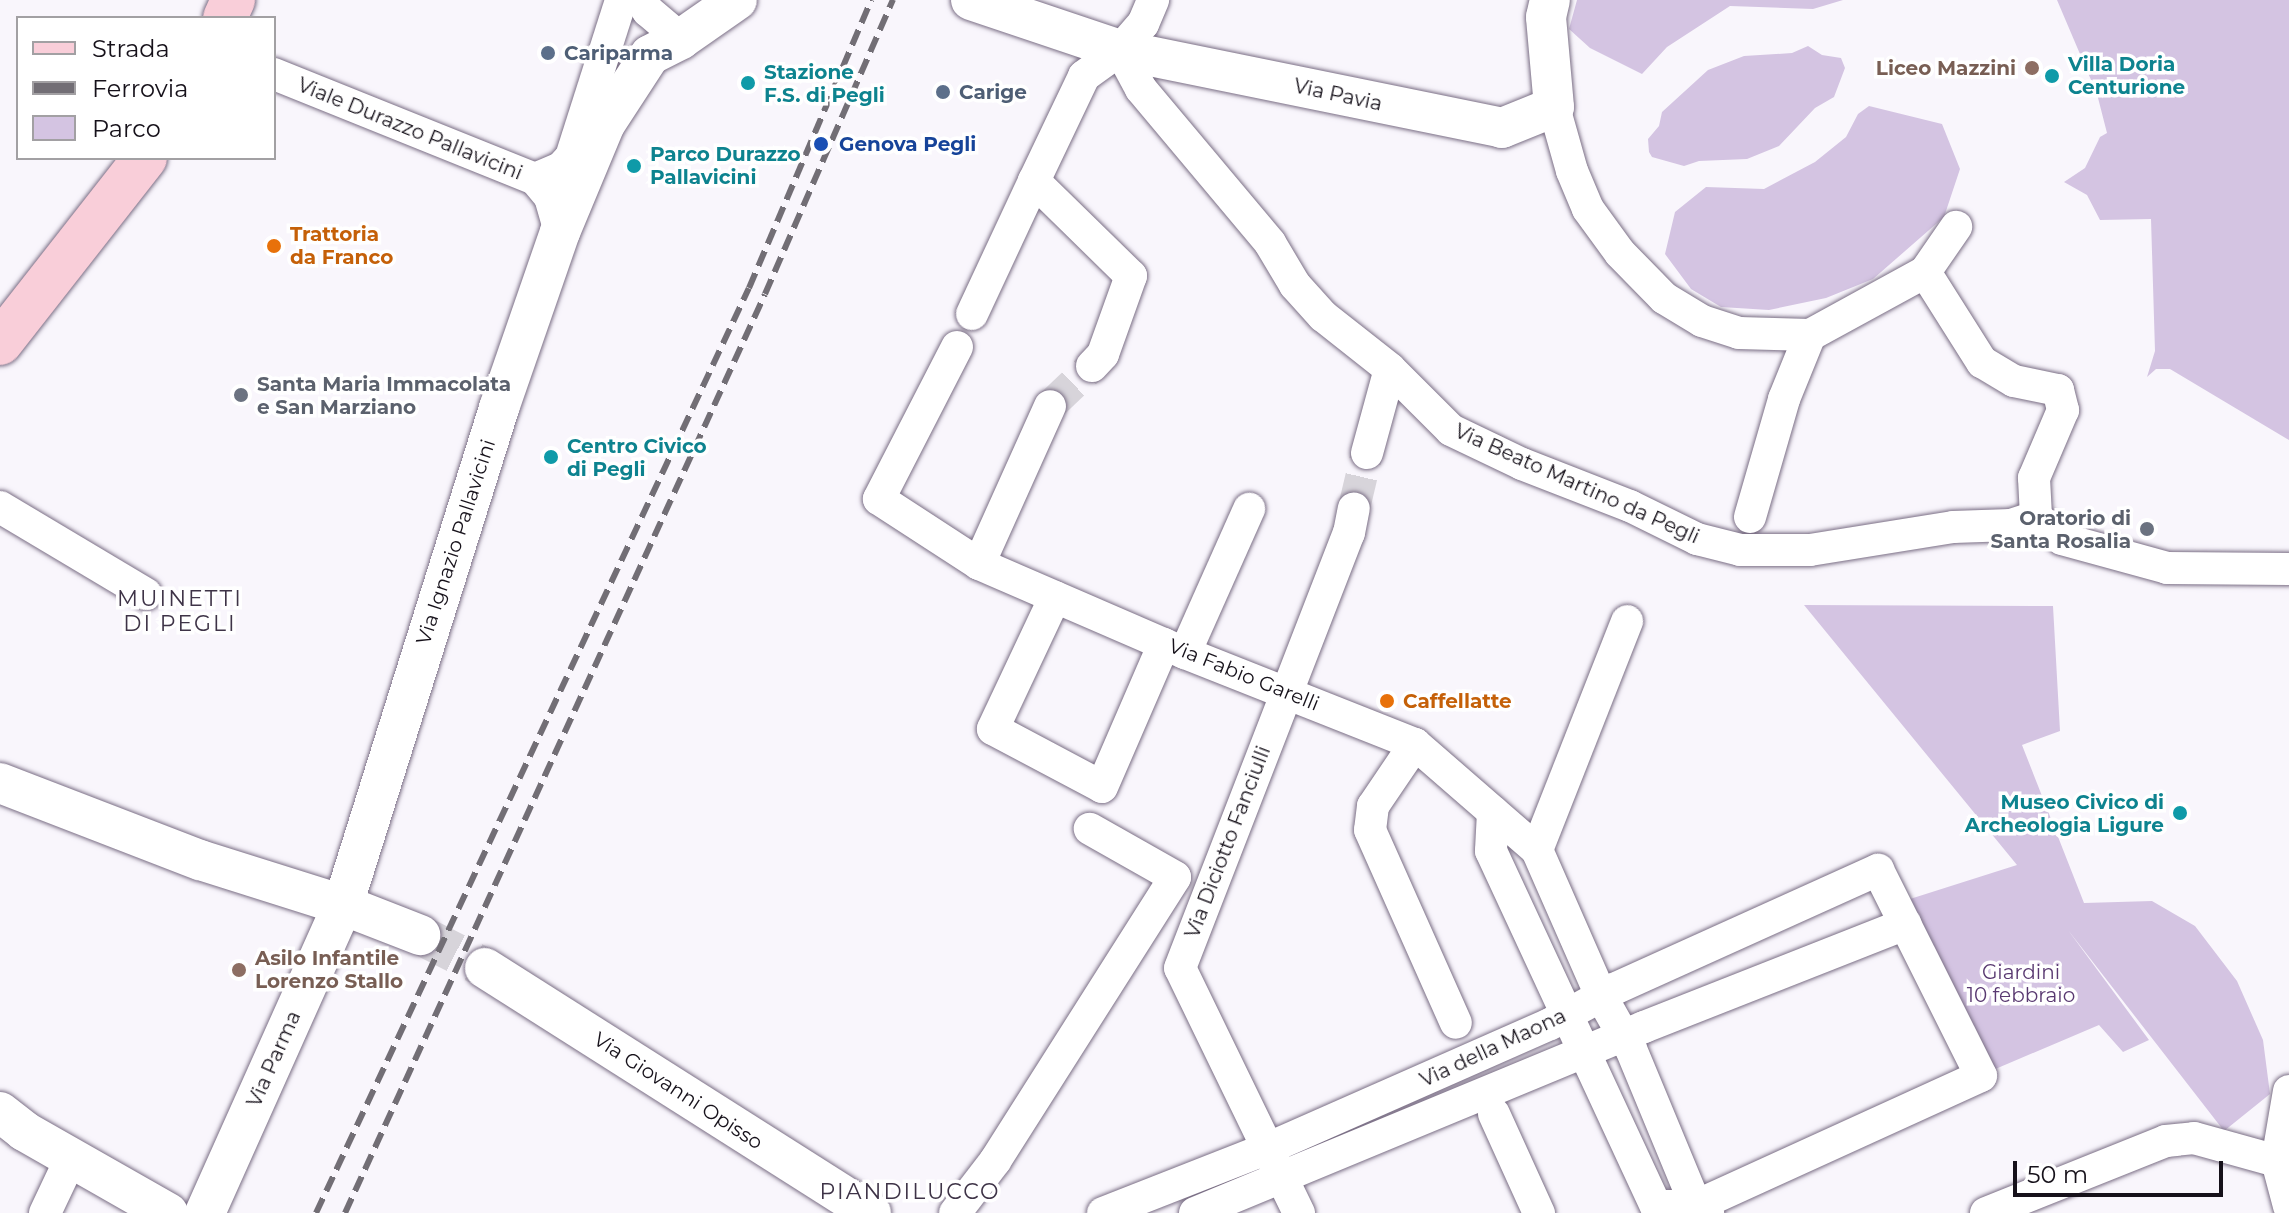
<!DOCTYPE html>
<html>
<head>
<meta charset="utf-8">
<style>
	body { margin:0 }
	#map { position:relative; width:2289px; height:1213px; overflow:hidden; background:#f9f6fc; font-family:Montserrat,sans-serif }
	div>[style] { position:absolute }
	.green>* { inset:0; background:#d4c4e2 }
	.minor-tunnel>* { height:32px; margin-top:-16px; transform-origin:0; background:repeating-linear-gradient(90deg,#d7d4da 0 32px,transparent 0 48px) }
	.tertiary-tunnel>* { height:40px; margin-top:-20px; transform-origin:0; background:repeating-linear-gradient(90deg,#d7d4da 0 40px,transparent 0 60px) }
	.roads { filter:drop-shadow(0 0 2px #7a6e85) drop-shadow(0 0 2px #7a6e85) }
	.minor>* { height:32px; margin:-16px; padding:0 16px; transform-origin:16px; border-radius:16px; background:#fff }
	.tertiary>* { height:40px; margin:-20px; padding:0 20px; transform-origin:20px; border-radius:20px; background:#fff }
	.primary>* { height:44px; margin:-22px; padding:0 22px; transform-origin:22px; border-radius:22px; background:#f9ced9 }
	.rail>* { height:6px; margin-top:-3px; transform-origin:0; background:repeating-linear-gradient(90deg,#726e75 0 16px,transparent 0 24px) }
	.dots>* { width:22px; height:22px; translate:-50% -50%; box-sizing:border-box; border:4px solid #fff; border-radius:50% }
	span { translate:-50% -50%; white-space:nowrap; text-align:center; line-height:1.15; -webkit-text-stroke:7px #fff; paint-order:stroke }
	.service-label { font-size:20px; color:#4e5e75; font-weight:700 }
	.left { translate:0 -50%; text-align:left }
	.culture-label { font-size:20px; color:#0d838f; font-weight:700 }
	.right { translate:-100% -50%; text-align:right }
	.education-label { font-size:20px; color:#785e54; font-weight:700 }
	.street-label { font-size:20px; color:#16111a }
	.transit-label { font-size:20px; color:#164399; font-weight:700 }
	.food-label { font-size:20px; color:#c56008; font-weight:700 }
	.worship-label { font-size:20px; color:#5b616d; font-weight:700 }
	.park-label { font-size:20px; color:#593971 }
	.neighbourhood-label { font-size:22px; color:#3e3347; letter-spacing:2px }
	.legend { position:absolute; left:16px; top:16px; width:260px; height:144px; box-sizing:border-box; background:#fff; border:2px solid #a2a0a3; margin:0; padding:10px 14px; list-style:none; font-size:24px; color:#16111a }
	.legend li { display:flex; align-items:center; gap:16px; height:40px }
	.legend b { width:40px; border:2px solid #a2a0a3 }
	.scale { position:absolute; left:2013px; top:1161px; width:210px; height:36px; box-sizing:border-box; border:4px solid #16111a; border-top:0; padding-left:10px; font-size:24px; line-height:28px; white-space:nowrap; color:#16111a; -webkit-text-stroke:6px #fff; paint-order:stroke }
</style>
</head>
<body>
<div id="map">
	<div class="green">
		<i style="clip-path:polygon(1577px 0,1843px 0,1813px 9px,1730px 6px,1667px 47px,1642px 74px,1590px 48px,1569px 29px)"></i>
		<i style="clip-path:polygon(2057px 0,2289px 0,2289px 440px,2170px 369px,2156px 369px,2147px 377px,2155px 351px,2151px 219px,2100px 220px,2087px 195px,2064px 182px,2085px 168px,2100px 137px,2107px 133px,2097px 94px)"></i>
		<i style="clip-path:polygon(1808px 46px,1822px 55px,1841px 58px,1845px 68px,1834px 97px,1815px 108px,1779px 146px,1747px 159px,1699px 161px,1684px 166px,1652px 157px,1649px 152px,1648px 139px,1659px 126px,1662px 112px,1708px 70px,1744px 56px,1792px 53px)"></i>
		<i style="clip-path:polygon(1869px 106px,1942px 124px,1960px 169px,1944px 217px,1873px 279px,1826px 298px,1769px 310px,1721px 307px,1691px 289px,1665px 254px,1675px 212px,1706px 187px,1764px 189px,1815px 162px,1846px 137px,1858px 114px)"></i>
		<i style="clip-path:polygon(1804px 605px,2053px 606px,2060px 731px,2022px 745px,2084px 903px,2152px 901px,2195px 926px,2237px 981px,2263px 1040px,2270px 1094px,2224px 1131px,2068px 930px,2149px 1040px,2123px 1052px,2099px 1025px,1986px 1073px,1910px 899px,2017px 865px)"></i>
	</div>
	<div class="minor-tunnel">
		<i style="left:1050px;top:406px;width:58px;rotate:-43.6deg"></i>
		<i style="left:1354px;top:508px;width:57px;rotate:-76.7deg"></i>
	</div>
	<div class="tertiary-tunnel">
		<i style="left:420px;top:935px;width:73px;rotate:26.9deg"></i>
	</div>
	<div class="roads">
		<div class="minor">
			<i style="left:641px;top:0;width:13px;rotate:58deg"></i>
			<i style="left:648px;top:11px;width:43px;rotate:40.3deg"></i>
			<i style="left:1120px;top:50px;width:44px;rotate:61.7deg"></i>
			<i style="left:1141px;top:89px;width:201px;rotate:50deg"></i>
			<i style="left:1270px;top:243px;width:49px;rotate:59.2deg"></i>
			<i style="left:1295px;top:285px;width:42px;rotate:47.9deg"></i>
			<i style="left:1323px;top:316px;width:85px;rotate:38.3deg"></i>
			<i style="left:1390px;top:369px;width:86px;rotate:45deg"></i>
			<i style="left:1451px;top:430px;width:79px;rotate:25.6deg"></i>
			<i style="left:1522px;top:464px;width:116px;rotate:21.3deg"></i>
			<i style="left:1630px;top:506px;width:75px;rotate:26.2deg"></i>
			<i style="left:1697px;top:539px;width:44px;rotate:14.3deg"></i>
			<i style="left:1740px;top:550px;width:70px"></i>
			<i style="left:1810px;top:550px;width:145px;rotate:-9.1deg"></i>
			<i style="left:1953px;top:527px;width:58px;rotate:-2deg"></i>
			<i style="left:2011px;top:525px;width:26px;rotate:-18deg"></i>
			<i style="left:274px;top:74px;width:281px;rotate:21.9deg"></i>
			<i style="left:535px;top:179px;width:23px;rotate:50deg"></i>
			<i style="left:550px;top:197px;width:36px;rotate:74deg"></i>
			<i style="left:1554px;top:107px;width:66px;rotate:74.3deg"></i>
			<i style="left:1572px;top:171px;width:41px;rotate:67.2deg"></i>
			<i style="left:1588px;top:209px;width:54px;rotate:54deg"></i>
			<i style="left:1620px;top:253px;width:63px;rotate:45.6deg"></i>
			<i style="left:1664px;top:298px;width:44px;rotate:31.2deg"></i>
			<i style="left:1702px;top:321px;width:39px;rotate:18deg"></i>
			<i style="left:1739px;top:333px;width:71px;rotate:1.6deg"></i>
			<i style="left:1810px;top:335px;width:131px;rotate:-28.7deg"></i>
			<i style="left:1925px;top:272px;width:55px;rotate:-55.4deg"></i>
			<i style="left:535px;top:179px;width:28px;rotate:-23deg"></i>
			<i style="left:561px;top:168px;width:15px;rotate:-48deg"></i>
			<i style="left:571px;top:157px;width:165px;rotate:-72.3deg"></i>
			<i style="left:1925px;top:272px;width:107px;rotate:57.7deg"></i>
			<i style="left:1982px;top:362px;width:37px;rotate:31deg"></i>
			<i style="left:2014px;top:381px;width:45px;rotate:11.6deg"></i>
			<i style="left:2058px;top:390px;width:21px;rotate:76deg"></i>
			<i style="left:2063px;top:410px;width:74px;rotate:113.1deg"></i>
			<i style="left:2034px;top:478px;width:39px;rotate:87deg"></i>
			<i style="left:972px;top:314px;width:147px;rotate:-65deg"></i>
			<i style="left:957px;top:347px;width:171px;rotate:117.2deg"></i>
			<i style="left:879px;top:499px;width:119px;rotate:33deg"></i>
			<i style="left:979px;top:564px;width:224px;rotate:23.4deg"></i>
			<i style="left:1185px;top:653px;width:247px;rotate:21.6deg"></i>
			<i style="left:1415px;top:744px;width:162px;rotate:41deg"></i>
			<i style="left:1537px;top:850px;width:159px;rotate:66.3deg"></i>
			<i style="left:1601px;top:996px;width:61px;rotate:60.5deg"></i>
			<i style="left:1631px;top:1049px;width:170px;rotate:67.5deg"></i>
			<i style="left:1092px;top:366px;width:16px;rotate:-47deg"></i>
			<i style="left:1103px;top:354px;width:83px;rotate:-70.3deg"></i>
			<i style="left:1131px;top:276px;width:136px;rotate:-135.6deg"></i>
			<i style="left:1034px;top:181px;width:116px;rotate:-64.5deg"></i>
			<i style="left:1084px;top:76px;width:44px;rotate:-35.8deg"></i>
			<i style="left:1120px;top:50px;width:35px;rotate:-49deg"></i>
			<i style="left:1143px;top:24px;width:26px;rotate:-67deg"></i>
			<i style="left:1367px;top:453px;width:87px;rotate:-74.7deg"></i>
			<i style="left:0;top:507px;width:170px;rotate:30.8deg"></i>
			<i style="left:1750px;top:517px;width:123px;rotate:-73.9deg"></i>
			<i style="left:1784px;top:399px;width:69px;rotate:-67.9deg"></i>
			<i style="left:2036px;top:517px;width:34px;rotate:40deg"></i>
			<i style="left:2062px;top:539px;width:109px;rotate:15.4deg"></i>
			<i style="left:2167px;top:568px;width:122px;rotate:0.5deg"></i>
			<i style="left:979px;top:564px;width:173px;rotate:-65.8deg"></i>
			<i style="left:1055px;top:597px;width:146px;rotate:115.2deg"></i>
			<i style="left:993px;top:729px;width:123px;rotate:28deg"></i>
			<i style="left:1102px;top:787px;width:156px;rotate:-66.6deg"></i>
			<i style="left:1185px;top:653px;width:158px;rotate:-66deg"></i>
			<i style="left:1415px;top:744px;width:75px;rotate:124.1deg"></i>
			<i style="left:1373px;top:806px;width:24px;rotate:97deg"></i>
			<i style="left:1370px;top:830px;width:211px;rotate:66deg"></i>
			<i style="left:1493px;top:812px;width:39px;rotate:93deg"></i>
			<i style="left:1491px;top:851px;width:391px;rotate:65.1deg"></i>
			<i style="left:1656px;top:1206px;width:40px"></i>
			<i style="left:1696px;top:1206px;width:14px;rotate:30deg"></i>
			<i style="left:1537px;top:850px;width:246px;rotate:-68.5deg"></i>
			<i style="left:2289px;top:1091px;width:71px;rotate:99.7deg"></i>
			<i style="left:2277px;top:1161px;width:47px;rotate:75.1deg"></i>
			<i style="left:1494px;top:1114px;width:109px;rotate:65.6deg"></i>
			<i style="left:45px;top:1213px;width:61px;rotate:-64.7deg"></i>
			<i style="left:955px;top:1213px;width:66px;rotate:-52.4deg"></i>
			<i style="left:995px;top:1161px;width:336px;rotate:-57.6deg"></i>
			<i style="left:1175px;top:877px;width:98px;rotate:-150.5deg"></i>
			<i style="left:1103px;top:1213px;width:178px;rotate:-21.4deg"></i>
			<i style="left:1269px;top:1148px;width:307px;rotate:-23.8deg"></i>
			<i style="left:1550px;top:1024px;width:73px;rotate:-28.7deg"></i>
			<i style="left:1614px;top:989px;width:290px;rotate:-24.3deg"></i>
			<i style="left:1878px;top:870px;width:230px;rotate:63.4deg"></i>
			<i style="left:1981px;top:1076px;width:313px;rotate:155.5deg"></i>
			<i style="left:1696px;top:1206px;width:8px;rotate:120deg"></i>
			<i style="left:1195px;top:1213px;width:486px;rotate:-22.5deg"></i>
			<i style="left:1644px;top:1027px;width:281px;rotate:-21.5deg"></i>
			<i style="left:1299px;top:1213px;width:272px;rotate:-115.9deg"></i>
			<i style="left:1180px;top:968px;width:467px;rotate:-68.8deg"></i>
			<i style="left:1349px;top:533px;width:25px;rotate:-79deg"></i>
			<i style="left:1986px;top:1213px;width:194px;rotate:-21.8deg"></i>
			<i style="left:2166px;top:1141px;width:28px;rotate:-6deg"></i>
			<i style="left:2194px;top:1138px;width:86px;rotate:15.5deg"></i>
		</div>
		<div class="tertiary">
			<i style="left:971px;top:0;width:157px;rotate:18.6deg"></i>
			<i style="left:1120px;top:50px;width:390px;rotate:11.5deg"></i>
			<i style="left:1502px;top:128px;width:56px;rotate:-22deg"></i>
			<i style="left:1554px;top:107px;width:90px;rotate:-95.1deg"></i>
			<i style="left:1546px;top:17px;width:17px;rotate:-77deg"></i>
			<i style="left:0;top:783px;width:214px;rotate:21.1deg"></i>
			<i style="left:200px;top:860px;width:150px;rotate:17.5deg"></i>
			<i style="left:343px;top:905px;width:83px;rotate:21.3deg"></i>
			<i style="left:485px;top:968px;width:457px;rotate:32.4deg"></i>
			<i style="left:0;top:1112px;width:31px;rotate:38deg"></i>
			<i style="left:24px;top:1131px;width:166px;rotate:29.7deg"></i>
			<i style="left:205px;top:1213px;width:338px;rotate:-65.9deg"></i>
			<i style="left:343px;top:905px;width:521px;rotate:-72.57deg"></i>
			<i style="left:499px;top:408px;width:186px;rotate:-70.9deg"></i>
			<i style="left:560px;top:232px;width:117px;rotate:-67.4deg"></i>
			<i style="left:605px;top:124px;width:82px;rotate:-56.9deg"></i>
			<i style="left:650px;top:55px;width:35px;rotate:-27deg"></i>
			<i style="left:681px;top:39px;width:68px;rotate:-34.9deg"></i>
		</div>
		<div class="primary">
			<i style="left:225px;top:18px;width:20px;rotate:-66deg"></i>
			<i style="left:0;top:343px;width:235px;rotate:-51.9deg"></i>
		</div>
	</div>
	<div class="rail">
		<i style="left:316px;top:1213px;width:1021px;rotate:-64.92deg"></i>
		<i style="left:749px;top:288px;width:313px;rotate:-67deg"></i>
		<i style="left:345px;top:1213px;width:1010px;rotate:-65.44deg"></i>
		<i style="left:765px;top:294px;width:321px;rotate:-66.5deg"></i>
	</div>
	<div class="dots">
		<i style="left:548px;top:53px;background:#5c6f8a"></i>
		<i style="left:2032px;top:68px;background:#8d6e63"></i>
		<i style="left:2052px;top:76px;background:#0f9aa8"></i>
		<i style="left:748px;top:83px;background:#0f9aa8"></i>
		<i style="left:943px;top:92px;background:#5c6f8a"></i>
		<i style="left:821px;top:144px;background:#1a4fb4"></i>
		<i style="left:634px;top:166px;background:#0f9aa8"></i>
		<i style="left:274px;top:246px;background:#e8710a"></i>
		<i style="left:241px;top:395px;background:#6b7280"></i>
		<i style="left:551px;top:457px;background:#0f9aa8"></i>
		<i style="left:2147px;top:529px;background:#6b7280"></i>
		<i style="left:1387px;top:701px;background:#e8710a"></i>
		<i style="left:2180px;top:813px;background:#0f9aa8"></i>
		<i style="left:239px;top:970px;background:#8d6e63"></i>
	</div>
	<div class="service-label">
		<span class="left" style="left:564px;top:53px">Cariparma</span>
		<span class="left" style="left:959px;top:92px">Carige</span>
	</div>
	<div class="culture-label">
		<span class="left" style="left:2068px;top:76px">Villa Doria<br>Centurione</span>
		<span class="left" style="left:764px;top:84px">Stazione<br>F.S. di Pegli</span>
		<span class="left" style="left:650px;top:166px">Parco Durazzo<br>Pallavicini</span>
		<span class="left" style="left:567px;top:458px">Centro Civico<br>di Pegli</span>
		<span class="right" style="left:2164px;top:814px">Museo Civico di<br>Archeologia Ligure</span>
	</div>
	<div class="education-label">
		<span class="right" style="left:2016px;top:68px">Liceo Mazzini</span>
		<span class="left" style="left:255px;top:970px">Asilo Infantile<br>Lorenzo Stallo</span>
	</div>
	<div class="street-label">
		<span style="left:1338px;top:95px;rotate:12deg">Via Pavia</span>
		<span style="left:410px;top:129px;rotate:22deg">Viale Durazzo Pallavicini</span>
		<span style="left:1577px;top:484px;rotate:24deg">Via Beato Martino da Pegli</span>
		<span style="left:456px;top:542px;rotate:-72deg">Via Ignazio Pallavicini</span>
		<span style="left:1244px;top:675px;rotate:22deg">Via Fabio Garelli</span>
		<span style="left:1228px;top:842px;rotate:-69deg">Via Diciotto Fanciulli</span>
		<span style="left:1493px;top:1048px;rotate:-25deg">Via della Maona</span>
		<span style="left:274px;top:1059px;rotate:-66deg">Via Parma</span>
		<span style="left:678px;top:1091px;rotate:33deg">Via Giovanni Opisso</span>
	</div>
	<div class="transit-label">
		<span class="left" style="left:839px;top:144px">Genova Pegli</span>
	</div>
	<div class="food-label">
		<span class="left" style="left:290px;top:246px">Trattoria<br>da Franco</span>
		<span class="left" style="left:1403px;top:701px">Caffellatte</span>
	</div>
	<div class="worship-label">
		<span class="left" style="left:257px;top:396px">Santa Maria Immacolata<br>e San Marziano</span>
		<span class="right" style="left:2131px;top:530px">Oratorio di<br>Santa Rosalia</span>
	</div>
	<div class="park-label">
		<span style="left:2021px;top:984px">Giardini<br>10 febbraio</span>
	</div>
	<div class="neighbourhood-label">
		<span style="left:180px;top:611px">MUINETTI<br>DI PEGLI</span>
		<span style="left:910px;top:1192px">PIANDILUCCO</span>
	</div>
	<ul class="legend">
	<li><b style="height:10px;background:#f9ced9"></b>Strada</li>
	<li><b style="height:10px;background:#726e75"></b>Ferrovia</li>
	<li><b style="height:22px;background:#d4c4e2"></b>Parco</li>
	</ul>
	<div class="scale">50 m</div>
</div>
</body>
</html>
